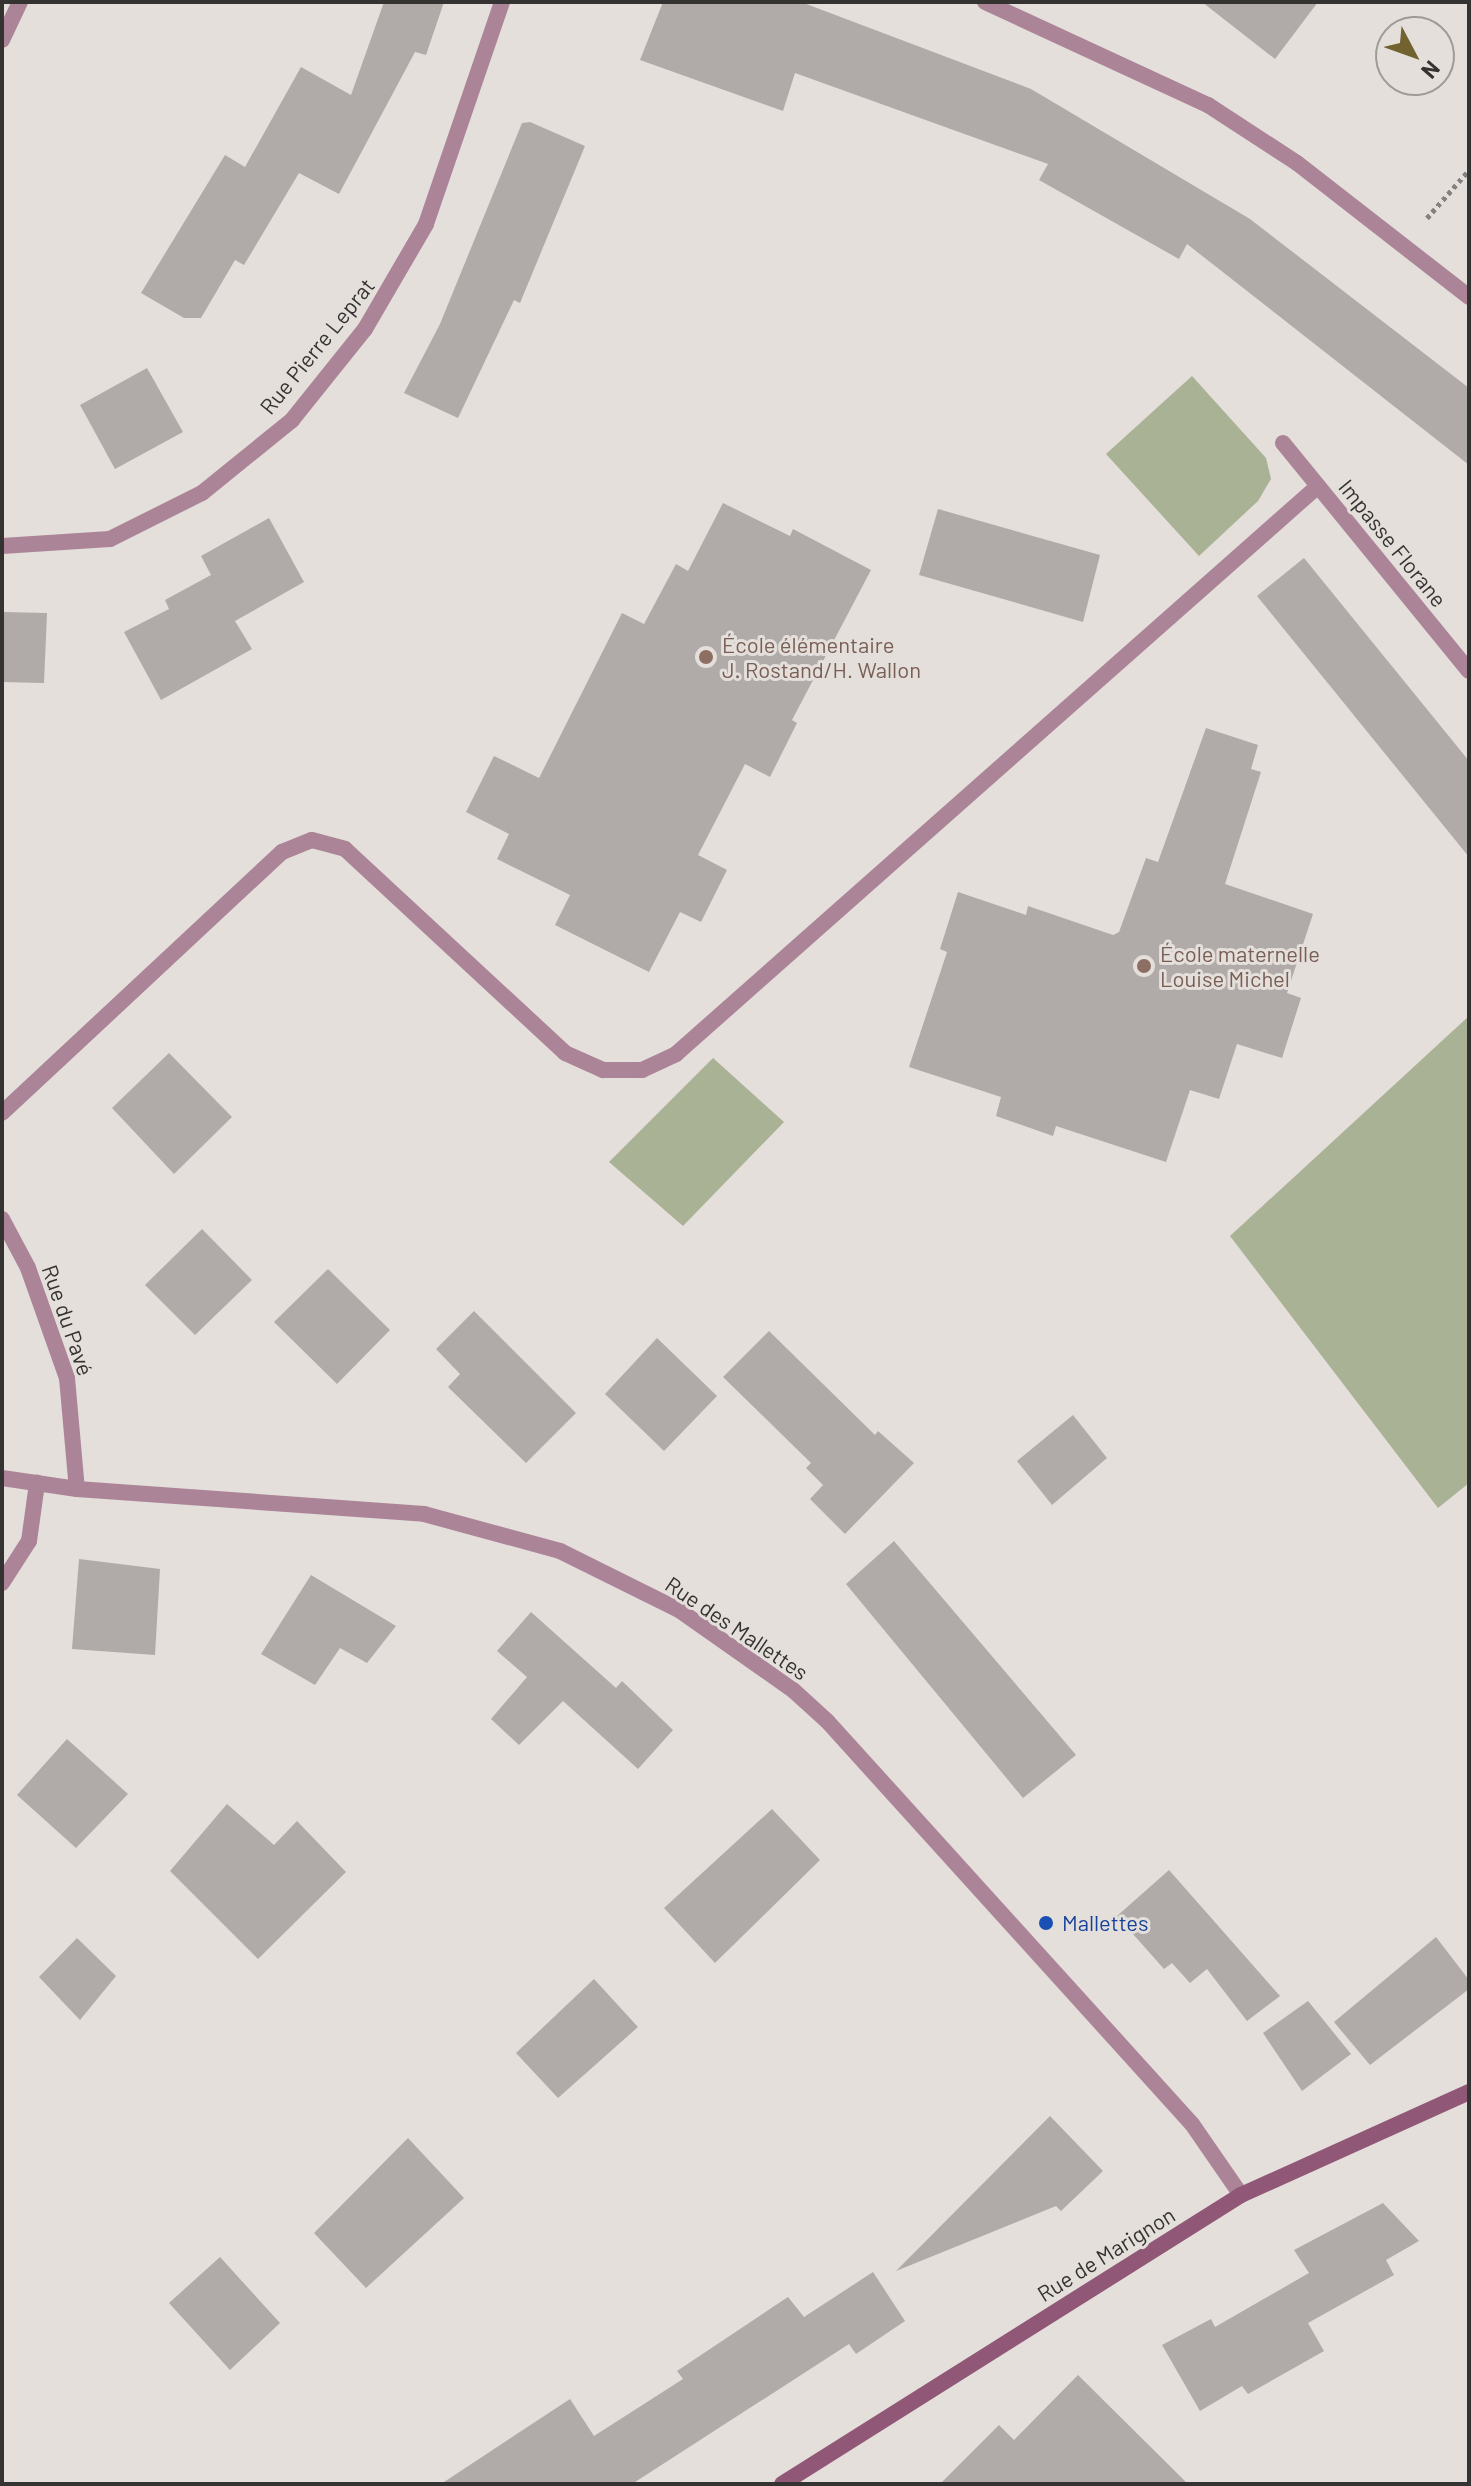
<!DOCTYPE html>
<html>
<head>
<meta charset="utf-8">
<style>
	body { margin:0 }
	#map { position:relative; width:1471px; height:2486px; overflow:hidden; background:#e4dfdb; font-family:Barlow,sans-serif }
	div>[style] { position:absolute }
	.green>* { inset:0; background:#a9b294 }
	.building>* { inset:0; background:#b0aaa9 }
	.path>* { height:5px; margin-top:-2.5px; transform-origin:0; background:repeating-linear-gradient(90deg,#85817e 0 4px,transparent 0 8px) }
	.lane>* { height:16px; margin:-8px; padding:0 8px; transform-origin:8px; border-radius:8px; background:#ac8498 }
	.street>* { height:16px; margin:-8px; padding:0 8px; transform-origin:8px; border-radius:8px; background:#ac8498 }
	.secondary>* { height:16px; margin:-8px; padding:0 8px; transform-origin:8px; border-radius:8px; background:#905776 }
	.dots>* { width:22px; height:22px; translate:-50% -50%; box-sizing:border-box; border:4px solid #e4dfdb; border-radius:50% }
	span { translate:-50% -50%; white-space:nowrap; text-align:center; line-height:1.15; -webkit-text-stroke:6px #e4dfdb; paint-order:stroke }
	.street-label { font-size:22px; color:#353331 }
	.education-label { font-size:22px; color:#785e54 }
	.left { translate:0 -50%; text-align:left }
	.transit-label { font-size:22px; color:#164399 }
	.frame { position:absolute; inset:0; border:4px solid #353331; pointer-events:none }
	.north { position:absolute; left:1375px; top:16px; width:80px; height:80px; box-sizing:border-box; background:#e4dfdb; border:2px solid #9e9a97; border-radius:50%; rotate:131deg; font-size:22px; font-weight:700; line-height:32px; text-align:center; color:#353331 }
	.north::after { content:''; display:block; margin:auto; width:28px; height:36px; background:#716230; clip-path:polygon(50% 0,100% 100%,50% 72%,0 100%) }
</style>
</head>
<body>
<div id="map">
	<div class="green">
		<i style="clip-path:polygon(1192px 376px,1266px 458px,1271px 479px,1258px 501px,1199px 556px,1106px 454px)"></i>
		<i style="clip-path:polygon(1469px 1016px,1469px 1483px,1438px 1508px,1230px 1236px)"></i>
		<i style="clip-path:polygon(713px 1058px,784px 1122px,683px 1226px,609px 1162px)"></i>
	</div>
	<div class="building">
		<i style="clip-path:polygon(384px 2px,444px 2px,426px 55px,415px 52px,339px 194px,299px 173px,244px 265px,235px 260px,201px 318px,184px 318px,141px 293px,225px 155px,245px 167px,301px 67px,351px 95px)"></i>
		<i style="clip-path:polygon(663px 2px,801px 2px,1031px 89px,1250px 219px,1469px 388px,1469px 465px,1187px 244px,1179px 259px,1039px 180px,1048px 164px,795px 73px,783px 111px,640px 60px)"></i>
		<i style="clip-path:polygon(1202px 2px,1318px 2px,1275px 59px)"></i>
		<i style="clip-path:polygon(530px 122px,585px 146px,520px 303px,514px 300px,458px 418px,404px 393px,440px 324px,522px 123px)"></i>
		<i style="clip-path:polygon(147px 368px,183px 432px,115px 469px,80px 405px)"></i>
		<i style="clip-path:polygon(723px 503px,790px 536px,793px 529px,871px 570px,792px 720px,797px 723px,770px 777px,745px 764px,698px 855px,727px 870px,701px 922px,680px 912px,649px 972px,555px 925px,570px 895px,497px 859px,509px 834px,466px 812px,494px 756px,539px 778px,622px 613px,644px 624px,676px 564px,688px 571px)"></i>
		<i style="clip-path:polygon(938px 509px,1100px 555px,1083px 622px,919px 575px)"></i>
		<i style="clip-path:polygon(269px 518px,304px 582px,235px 621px,252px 649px,161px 700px,124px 632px,169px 609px,165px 600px,211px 575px,201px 556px)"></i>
		<i style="clip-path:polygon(1304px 558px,1469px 761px,1469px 857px,1257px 596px)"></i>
		<i style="clip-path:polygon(2px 612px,47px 613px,44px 683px,2px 682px)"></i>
		<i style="clip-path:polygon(1206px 728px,1258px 745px,1251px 769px,1261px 772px,1225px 884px,1313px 914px,1287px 993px,1301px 998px,1282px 1058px,1237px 1044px,1219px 1099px,1190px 1090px,1166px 1162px,1056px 1126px,1053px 1136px,996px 1116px,1001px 1097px,909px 1067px,947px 952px,940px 949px,958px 892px,1026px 915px,1028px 906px,1113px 935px,1119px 932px,1146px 858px,1158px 862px)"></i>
		<i style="clip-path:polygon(169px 1053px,232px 1117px,174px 1174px,112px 1108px)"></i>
		<i style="clip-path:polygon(202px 1229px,252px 1280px,195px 1335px,145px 1285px)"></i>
		<i style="clip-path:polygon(328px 1269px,390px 1330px,337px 1384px,274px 1322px)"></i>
		<i style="clip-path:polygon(474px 1311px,576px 1413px,526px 1463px,448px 1387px,460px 1374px,436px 1349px)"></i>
		<i style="clip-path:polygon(769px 1331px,875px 1435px,878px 1431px,914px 1463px,845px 1534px,810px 1499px,823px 1485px,806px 1468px,811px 1463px,723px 1377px)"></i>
		<i style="clip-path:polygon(657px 1338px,717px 1396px,664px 1451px,605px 1394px)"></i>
		<i style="clip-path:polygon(1073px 1415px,1107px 1458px,1052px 1505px,1017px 1461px)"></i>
		<i style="clip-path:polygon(894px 1541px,1076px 1755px,1023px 1798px,846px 1584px)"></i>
		<i style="clip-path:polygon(79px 1559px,160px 1569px,155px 1655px,72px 1649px)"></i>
		<i style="clip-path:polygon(311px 1575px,396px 1626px,367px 1663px,340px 1648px,315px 1685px,261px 1654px)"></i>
		<i style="clip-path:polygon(531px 1612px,616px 1688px,622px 1681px,673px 1730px,638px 1769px,563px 1701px,519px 1745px,491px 1719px,527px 1677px,497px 1651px)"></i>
		<i style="clip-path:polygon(67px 1739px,128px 1794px,76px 1848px,17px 1795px)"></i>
		<i style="clip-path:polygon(227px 1804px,274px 1845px,297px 1821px,346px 1872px,258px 1959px,170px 1871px)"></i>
		<i style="clip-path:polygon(772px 1809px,820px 1860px,715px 1963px,664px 1908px)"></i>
		<i style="clip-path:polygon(1169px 1870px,1280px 1996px,1247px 2021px,1207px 1969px,1190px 1983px,1172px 1963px,1164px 1969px,1117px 1916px)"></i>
		<i style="clip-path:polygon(1436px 1937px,1469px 1980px,1469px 1989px,1370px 2065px,1334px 2022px)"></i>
		<i style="clip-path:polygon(77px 1938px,116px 1976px,80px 2020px,39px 1977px)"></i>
		<i style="clip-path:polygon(594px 1979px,638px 2027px,558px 2098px,516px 2053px)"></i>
		<i style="clip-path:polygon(1308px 2001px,1351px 2054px,1302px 2091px,1263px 2033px)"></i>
		<i style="clip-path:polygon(1050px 2116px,1103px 2171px,1061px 2211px,1056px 2206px,896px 2271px)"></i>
		<i style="clip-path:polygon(408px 2138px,464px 2198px,366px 2288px,314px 2233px)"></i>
		<i style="clip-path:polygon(1383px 2203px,1419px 2241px,1386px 2260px,1394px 2275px,1308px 2323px,1324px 2351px,1248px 2394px,1242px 2386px,1200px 2411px,1162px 2345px,1211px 2319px,1215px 2327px,1309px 2273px,1294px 2250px)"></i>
		<i style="clip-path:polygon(220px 2257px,280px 2323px,230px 2370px,169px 2303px)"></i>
		<i style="clip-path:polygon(873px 2272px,905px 2321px,856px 2354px,849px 2344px,632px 2484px,441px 2484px,570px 2399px,594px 2436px,683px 2379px,677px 2371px,788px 2297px,804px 2317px)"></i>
		<i style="clip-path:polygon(1078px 2375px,1188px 2484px,940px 2484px,999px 2425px,1014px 2440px)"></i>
	</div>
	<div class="path">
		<i style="left:1427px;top:218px;width:64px;rotate:-48.8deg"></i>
	</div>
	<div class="lane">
		<i style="left:2px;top:1113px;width:383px;rotate:-43deg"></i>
		<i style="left:282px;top:852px;width:32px;rotate:-22deg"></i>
		<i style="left:312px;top:840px;width:34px;rotate:15deg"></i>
		<i style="left:345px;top:849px;width:300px;rotate:42.8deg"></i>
		<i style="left:565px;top:1053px;width:42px;rotate:24.1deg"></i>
		<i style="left:603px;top:1070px;width:39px"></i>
		<i style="left:642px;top:1070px;width:38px;rotate:-25deg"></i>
		<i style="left:676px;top:1054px;width:857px;rotate:-41.5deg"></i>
	</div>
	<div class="street">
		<i style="left:985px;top:2px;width:246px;rotate:24.8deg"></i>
		<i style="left:1208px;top:105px;width:106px;rotate:33.1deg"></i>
		<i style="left:1297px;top:163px;width:218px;rotate:37.9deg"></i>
		<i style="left:2px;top:40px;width:42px;rotate:-64.7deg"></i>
		<i style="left:1283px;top:443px;width:294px;rotate:50.8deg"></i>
		<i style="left:2px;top:546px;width:108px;rotate:-3.7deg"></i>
		<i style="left:110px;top:539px;width:103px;rotate:-26.6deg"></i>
		<i style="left:202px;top:493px;width:116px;rotate:-39deg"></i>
		<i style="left:292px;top:420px;width:117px;rotate:-51.3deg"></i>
		<i style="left:365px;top:329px;width:121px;rotate:-59.8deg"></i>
		<i style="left:426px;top:224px;width:235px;rotate:-71.1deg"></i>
		<i style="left:2px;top:1219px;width:55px;rotate:62deg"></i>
		<i style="left:28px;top:1268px;width:117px;rotate:70.5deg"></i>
		<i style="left:67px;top:1378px;width:111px;rotate:84.9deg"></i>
		<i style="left:2px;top:1478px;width:76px;rotate:8.3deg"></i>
		<i style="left:77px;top:1489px;width:348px;rotate:4.1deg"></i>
		<i style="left:424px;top:1514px;width:141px;rotate:15.2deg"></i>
		<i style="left:560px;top:1551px;width:133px;rotate:26.4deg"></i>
		<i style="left:679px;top:1610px;width:139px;rotate:35.1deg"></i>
		<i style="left:793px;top:1690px;width:47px;rotate:42.4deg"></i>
		<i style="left:828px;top:1722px;width:542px;rotate:47.84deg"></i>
		<i style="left:1192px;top:2124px;width:86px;rotate:55.4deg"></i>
		<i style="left:2px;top:1583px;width:50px;rotate:-57.3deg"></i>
		<i style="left:29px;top:1541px;width:59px;rotate:-82.1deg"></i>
	</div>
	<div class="secondary">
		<i style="left:782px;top:2484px;width:542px;rotate:-32.2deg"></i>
		<i style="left:1241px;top:2195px;width:250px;rotate:-24.3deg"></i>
	</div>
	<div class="dots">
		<i style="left:706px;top:657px;background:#8d6e63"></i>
		<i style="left:1144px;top:966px;background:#8d6e63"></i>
		<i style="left:1046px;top:1923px;background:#1a4fb4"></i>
	</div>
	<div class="street-label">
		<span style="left:317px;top:346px;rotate:-51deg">Rue Pierre Leprat</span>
		<span style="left:1393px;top:543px;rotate:51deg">Impasse Florane</span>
		<span style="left:68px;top:1320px;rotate:71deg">Rue du Pavé</span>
		<span style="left:737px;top:1628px;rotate:34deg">Rue des Mallettes</span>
		<span style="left:1106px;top:2254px;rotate:-32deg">Rue de Marignon</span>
	</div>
	<div class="education-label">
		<span class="left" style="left:722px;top:657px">École élémentaire<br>J. Rostand/H. Wallon</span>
		<span class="left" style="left:1160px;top:966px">École maternelle<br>Louise Michel</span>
	</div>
	<div class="transit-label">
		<span class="left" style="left:1062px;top:1923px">Mallettes</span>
	</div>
	<div class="frame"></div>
	<div class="north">N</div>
</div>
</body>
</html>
